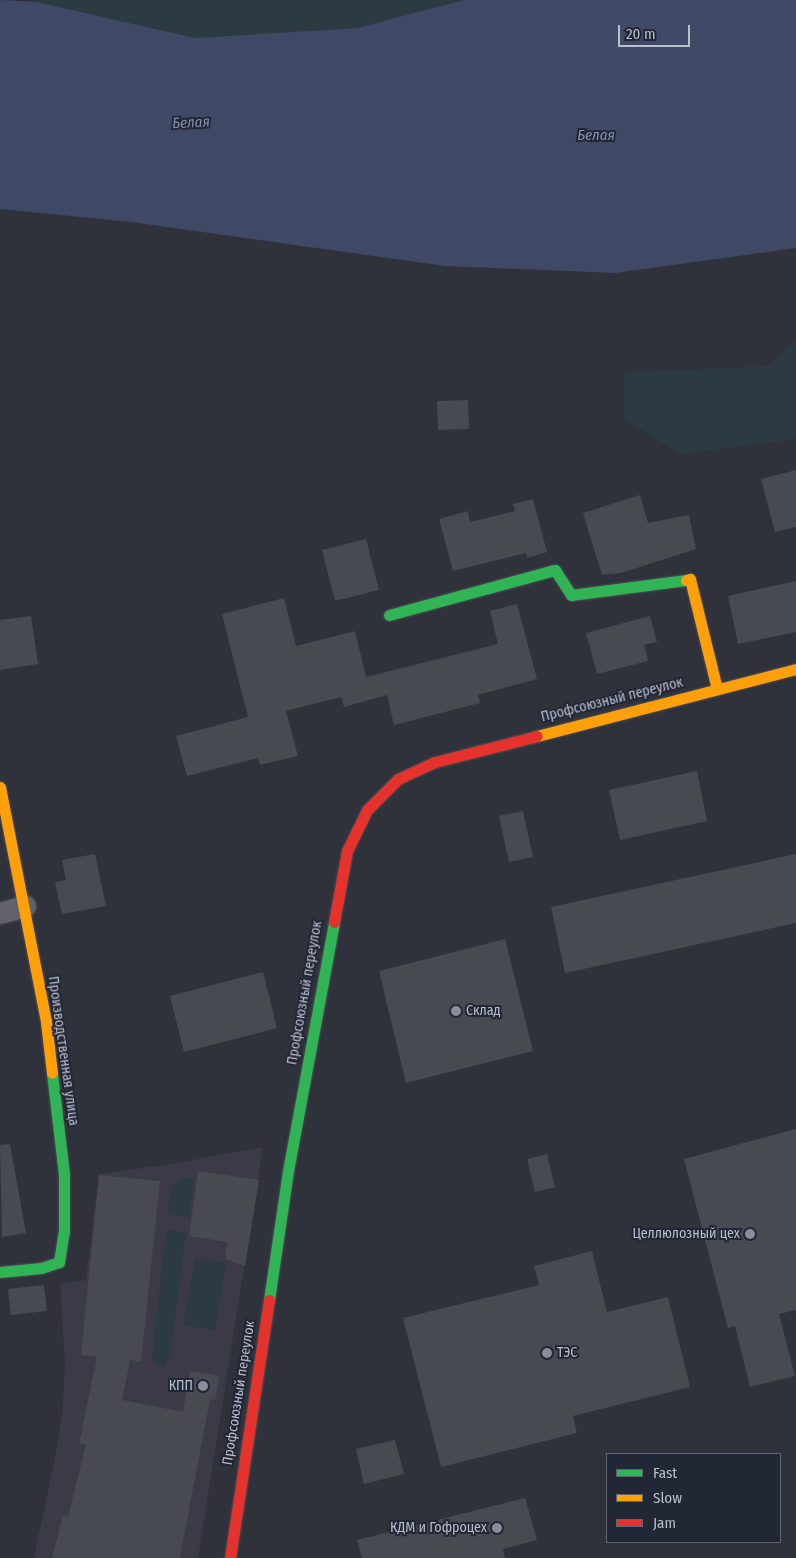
<!DOCTYPE html>
<html>
<head>
<meta charset="utf-8">
<style>
	body { margin:0 }
	#map { position:relative; width:796px; height:1558px; overflow:hidden; background:#2f323b; font-family:"Fira Sans Condensed",sans-serif }
	div>[style] { position:absolute }
	.medical>* { inset:0; background:#3d3a47 }
	.green>* { inset:0; background:#2c3a41 }
	.water>* { inset:0; background:#3f4864 }
	.building>* { inset:0; background:#484a52 }
	.roads { filter:drop-shadow(0 0 1px #4b4d54) drop-shadow(0 0 1px #4b4d54) }
	.street>* { height:21px; margin:-10.5px; padding:0 10.5px; transform-origin:10.5px; border-radius:10.5px; background:#606169 }
	.fast>* { height:11px; margin:-5.5px; padding:0 5.5px; transform-origin:5.5px; border-radius:5.5px; background:#30b455 }
	.slow>* { height:11px; margin:-5.5px; padding:0 5.5px; transform-origin:5.5px; border-radius:5.5px; background:#ff9f0a }
	.jam>* { height:11px; margin:-5.5px; padding:0 5.5px; transform-origin:5.5px; border-radius:5.5px; background:#e5322d }
	.dots>* { width:14px; height:14px; translate:-50% -50%; box-sizing:border-box; border:2px solid #222736; border-radius:50% }
	span { translate:-50% -50%; white-space:nowrap; text-align:center; line-height:1.15; -webkit-text-stroke:4px #222736; paint-order:stroke }
	.street-label { font-size:14px; color:#bbbecb }
	.poi-label { font-size:14px; color:#bbbecb }
	.left { translate:0 -50%; text-align:left }
	.right { translate:-100% -50%; text-align:right }
	.water-label { font-size:15px; color:#858eaf; font-style:italic }
	.legend { position:absolute; left:606px; top:1453px; width:175px; height:90px; box-sizing:border-box; background:#222736; border:1px solid #5f6372; margin:0; padding:6px 9px; list-style:none; font-size:15px; color:#bbbecb }
	.legend li { display:flex; align-items:center; gap:10px; height:25px }
	.legend b { width:25px; border:1px solid #5f6372 }
	.scale { position:absolute; left:618px; top:25px; width:72px; height:22px; box-sizing:border-box; border:2px solid #bbbecb; border-top:0; padding-left:6px; font-size:15px; line-height:18px; white-space:nowrap; color:#bbbecb; -webkit-text-stroke:4px #222736; paint-order:stroke }
</style>
</head>
<body>
<div id="map">
	<div class="medical">
		<i style="clip-path:polygon(263px 1147px,198px 1558px,34px 1558px,57px 1448px,63px 1407px,65px 1363px,60px 1284px,86px 1280px,99px 1174px,172px 1164px)"></i>
	</div>
	<div class="green">
		<i style="clip-path:polygon(28px 0,464px 0,357px 28px,195px 38px)"></i>
		<i style="clip-path:polygon(796px 339px,796px 439px,681px 454px,625px 420px,623px 372px,768px 366px)"></i>
		<i style="clip-path:polygon(184px 1178px,194px 1178px,189px 1217px,167px 1214px,171px 1186px)"></i>
		<i style="clip-path:polygon(166px 1230px,186px 1232px,171px 1350px,164px 1368px,152px 1360px)"></i>
		<i style="clip-path:polygon(195px 1258px,226px 1263px,215px 1330px,183px 1325px)"></i>
	</div>
	<div class="water">
		<i style="clip-path:polygon(0 0,37px 2px,195px 38px,357px 28px,464px 0,796px 0,796px 248px,615px 273px,445px 266px,131px 222px,0 209px)"></i>
	</div>
	<div class="building">
		<i style="clip-path:polygon(468px 400px,469px 429px,438px 430px,437px 401px)"></i>
		<i style="clip-path:polygon(796px 470px,796px 527px,775px 532px,761px 479px)"></i>
		<i style="clip-path:polygon(640px 495px,648px 523px,689px 515px,696px 549px,621px 573px,602px 575px,583px 513px)"></i>
		<i style="clip-path:polygon(533px 499px,547px 552px,527px 558px,526px 553px,453px 571px,439px 519px,468px 511px,470px 522px,515px 511px,513px 504px)"></i>
		<i style="clip-path:polygon(366px 539px,379px 590px,335px 601px,322px 550px)"></i>
		<i style="clip-path:polygon(796px 581px,796px 632px,738px 644px,728px 596px)"></i>
		<i style="clip-path:polygon(284px 598px,296px 646px,355px 631px,366px 677px,498px 644px,490px 611px,517px 604px,537px 679px,478px 695px,480px 703px,394px 725px,387px 695px,344px 707px,341px 697px,286px 711px,298px 756px,260px 765px,258px 758px,187px 776px,176px 736px,248px 717px,222px 614px)"></i>
		<i style="clip-path:polygon(31px 616px,38px 664px,0 670px,0 620px)"></i>
		<i style="clip-path:polygon(650px 616px,657px 642px,644px 645px,648px 661px,597px 674px,586px 633px)"></i>
		<i style="clip-path:polygon(697px 771px,707px 821px,620px 840px,609px 790px)"></i>
		<i style="clip-path:polygon(523px 811px,533px 857px,509px 862px,499px 816px)"></i>
		<i style="clip-path:polygon(95px 854px,106px 906px,62px 914px,55px 882px,66px 880px,62px 860px)"></i>
		<i style="clip-path:polygon(796px 854px,796px 923px,565px 973px,551px 907px)"></i>
		<i style="clip-path:polygon(505px 939px,533px 1051px,406px 1083px,379px 971px)"></i>
		<i style="clip-path:polygon(263px 972px,277px 1028px,184px 1052px,170px 996px)"></i>
		<i style="clip-path:polygon(796px 1129px,796px 1310px,779px 1314px,795px 1376px,750px 1387px,735px 1326px,728px 1328px,684px 1159px)"></i>
		<i style="clip-path:polygon(10px 1144px,26px 1233px,2px 1237px,0 1145px)"></i>
		<i style="clip-path:polygon(547px 1154px,555px 1187px,535px 1192px,527px 1159px)"></i>
		<i style="clip-path:polygon(198px 1171px,259px 1180px,245px 1266px,225px 1259px,227px 1242px,189px 1236px)"></i>
		<i style="clip-path:polygon(99px 1175px,160px 1181px,141px 1362px,130px 1360px,122px 1400px,183px 1412px,190px 1371px,219px 1376px,215px 1400px,210px 1399px,180px 1558px,52px 1558px,63px 1515px,68px 1517px,86px 1445px,79px 1444px,97px 1357px,81px 1355px)"></i>
		<i style="clip-path:polygon(592px 1251px,607px 1312px,668px 1297px,690px 1387px,573px 1416px,577px 1433px,441px 1467px,403px 1318px,539px 1285px,534px 1266px)"></i>
		<i style="clip-path:polygon(44px 1285px,47px 1311px,11px 1315px,8px 1289px)"></i>
		<i style="clip-path:polygon(395px 1440px,404px 1474px,364px 1484px,356px 1449px)"></i>
		<i style="clip-path:polygon(525px 1498px,537px 1540px,503px 1549px,505px 1558px,362px 1558px,357px 1540px)"></i>
	</div>
	<div class="roads">
		<div class="street">
			<i style="left:0;top:913px;width:26px;rotate:-16deg"></i>
		</div>
		<div class="fast">
			<i style="left:389px;top:615px;width:172px;rotate:-15.2deg"></i>
			<i style="left:555px;top:570px;width:30px;rotate:57deg"></i>
			<i style="left:571px;top:595px;width:116px;rotate:-7.4deg"></i>
			<i style="left:0;top:1272px;width:41px;rotate:-5.6deg"></i>
			<i style="left:41px;top:1268px;width:19px;rotate:-18deg"></i>
			<i style="left:59px;top:1262px;width:31px;rotate:-81deg"></i>
			<i style="left:64px;top:1231px;width:57px;rotate:-90deg"></i>
			<i style="left:64px;top:1174px;width:102px;rotate:-96.8deg"></i>
			<i style="left:269px;top:1300px;width:130px;rotate:-81.6deg"></i>
			<i style="left:288px;top:1171px;width:253px;rotate:-79.5deg"></i>
		</div>
		<div class="slow">
			<i style="left:686px;top:580px;width:4px;rotate:-14deg"></i>
			<i style="left:690px;top:579px;width:113px;rotate:76.2deg"></i>
			<i style="left:537px;top:736px;width:268px;rotate:-14.5deg"></i>
			<i style="left:0;top:787px;width:239px;rotate:78.9deg"></i>
			<i style="left:46px;top:1022px;width:51px;rotate:83.3deg"></i>
		</div>
		<div class="jam">
			<i style="left:334px;top:922px;width:72px;rotate:-79.6deg"></i>
			<i style="left:347px;top:851px;width:46px;rotate:-64deg"></i>
			<i style="left:367px;top:810px;width:44px;rotate:-45deg"></i>
			<i style="left:398px;top:779px;width:41px;rotate:-24.7deg"></i>
			<i style="left:435px;top:762px;width:105px;rotate:-14.3deg"></i>
			<i style="left:230px;top:1558px;width:261px;rotate:-81.4deg"></i>
		</div>
	</div>
	<div class="dots">
		<i style="left:456px;top:1011px;background:#8a8d99"></i>
		<i style="left:750px;top:1234px;background:#8a8d99"></i>
		<i style="left:547px;top:1353px;background:#8a8d99"></i>
		<i style="left:203px;top:1386px;background:#8a8d99"></i>
		<i style="left:497px;top:1528px;background:#8a8d99"></i>
	</div>
	<div class="street-label">
		<span style="left:612px;top:700px;rotate:-14deg">Профсоюзный переулок</span>
		<span style="left:305px;top:993px;rotate:-80deg">Профсоюзный переулок</span>
		<span style="left:63px;top:1051px;rotate:82deg">Производственная улица</span>
		<span style="left:239px;top:1393px;rotate:-81deg">Профсоюзный переулок</span>
	</div>
	<div class="poi-label">
		<span class="left" style="left:466px;top:1011px">Склад</span>
		<span class="right" style="left:740px;top:1234px">Целлюлозный цех</span>
		<span class="left" style="left:557px;top:1353px">ТЭС</span>
		<span class="right" style="left:193px;top:1386px">КПП</span>
		<span class="right" style="left:487px;top:1528px">КДМ и Гофроцех</span>
	</div>
	<div class="water-label">
		<span style="left:191px;top:123px;rotate:-3deg">Белая</span>
		<span style="left:596px;top:136px">Белая</span>
	</div>
	<ul class="legend">
	<li><b style="height:6px;background:#30b455"></b>Fast</li>
	<li><b style="height:6px;background:#ff9f0a"></b>Slow</li>
	<li><b style="height:6px;background:#e5322d"></b>Jam</li>
	</ul>
	<div class="scale">20 m</div>
</div>
</body>
</html>
